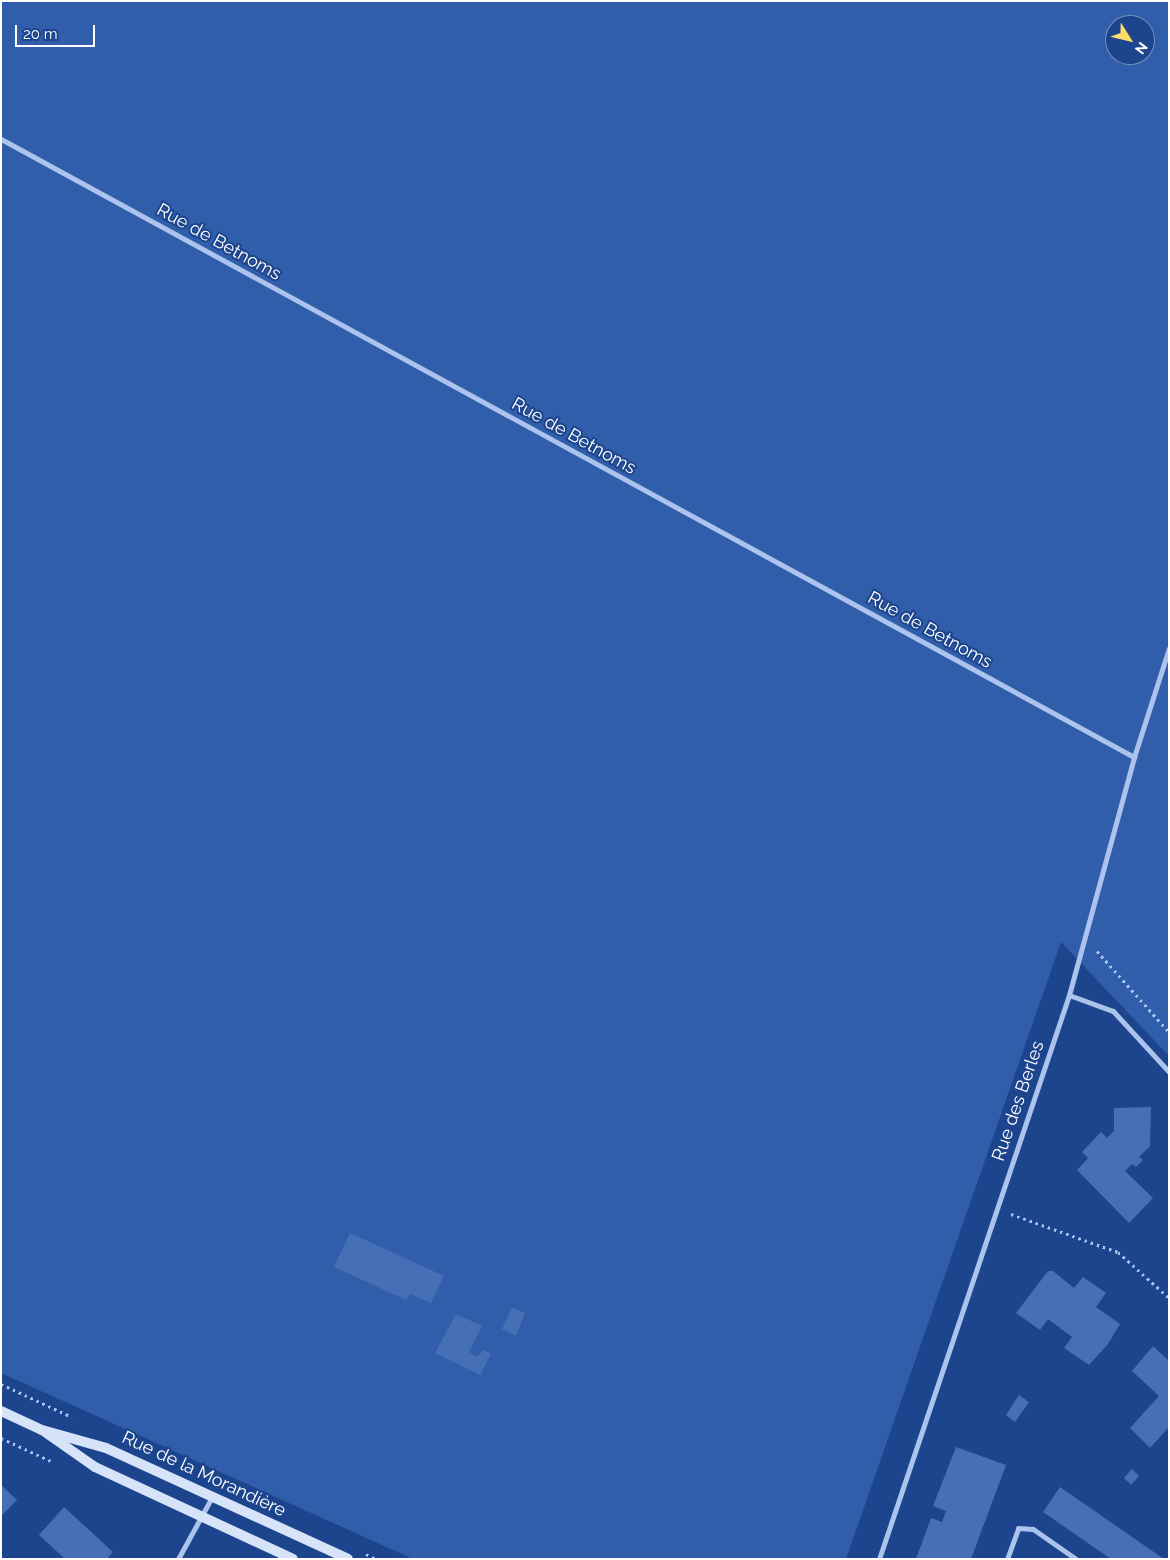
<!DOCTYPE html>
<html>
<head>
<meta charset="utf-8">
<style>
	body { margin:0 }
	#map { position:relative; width:1170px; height:1560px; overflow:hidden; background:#1d458d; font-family:Raleway,sans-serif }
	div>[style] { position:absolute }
	.green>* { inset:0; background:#315eab }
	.building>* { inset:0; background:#466fb5 }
	.path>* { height:3px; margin-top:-1.5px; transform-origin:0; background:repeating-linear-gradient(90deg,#abc3ed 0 2.5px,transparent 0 6.5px) }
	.street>* { height:5px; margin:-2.5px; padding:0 2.5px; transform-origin:2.5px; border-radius:2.5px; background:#abc3ed }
	.secondary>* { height:10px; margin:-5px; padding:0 5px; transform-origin:5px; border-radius:5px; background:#d7e3f9 }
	span { translate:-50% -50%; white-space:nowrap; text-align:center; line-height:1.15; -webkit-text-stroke:4px #1d458d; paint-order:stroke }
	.street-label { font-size:18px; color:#fff }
	.frame { position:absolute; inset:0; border:2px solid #fff; pointer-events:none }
	.north { position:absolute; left:1105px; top:15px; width:50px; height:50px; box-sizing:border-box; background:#1d458d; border:1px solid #778fbb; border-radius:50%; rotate:126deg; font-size:14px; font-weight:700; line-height:20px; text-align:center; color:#fff }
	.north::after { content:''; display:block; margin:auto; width:18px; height:22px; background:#fcdd6a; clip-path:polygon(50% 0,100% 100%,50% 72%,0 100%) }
	.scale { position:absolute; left:15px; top:25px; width:80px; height:22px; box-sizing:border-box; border:2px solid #fff; border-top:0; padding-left:6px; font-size:15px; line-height:18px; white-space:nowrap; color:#fff; -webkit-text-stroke:4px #1d458d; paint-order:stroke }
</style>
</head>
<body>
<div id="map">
	<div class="green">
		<i style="clip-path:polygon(evenodd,1px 1px,1169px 1px,1169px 1056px,1061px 942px,846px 1559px,413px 1559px,1px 1373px,1px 1px,1115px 25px,1145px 25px,1145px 55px,1115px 55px,1115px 25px)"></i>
	</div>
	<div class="building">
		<i style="clip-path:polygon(1151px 1107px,1150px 1146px,1139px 1157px,1143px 1160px,1136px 1167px,1132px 1164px,1125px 1171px,1153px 1198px,1129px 1223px,1077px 1170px,1088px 1158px,1082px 1152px,1101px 1132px,1107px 1138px,1114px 1131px,1114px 1108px)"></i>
		<i style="clip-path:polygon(350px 1233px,444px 1276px,431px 1303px,410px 1294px,406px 1300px,334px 1267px)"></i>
		<i style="clip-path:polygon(1048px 1271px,1053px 1271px,1074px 1288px,1083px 1277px,1106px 1293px,1096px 1307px,1120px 1324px,1108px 1344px,1089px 1365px,1064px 1348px,1072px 1337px,1048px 1319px,1040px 1330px,1016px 1313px)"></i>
		<i style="clip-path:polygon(512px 1307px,525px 1313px,516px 1336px,502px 1329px)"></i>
		<i style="clip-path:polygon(456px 1314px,482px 1326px,469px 1352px,477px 1357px,484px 1350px,491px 1354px,480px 1375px,435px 1353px)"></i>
		<i style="clip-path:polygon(1153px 1346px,1169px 1361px,1169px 1427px,1150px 1448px,1130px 1428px,1159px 1396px,1132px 1371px)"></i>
		<i style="clip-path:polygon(1019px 1395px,1029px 1402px,1015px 1422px,1006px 1415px)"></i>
		<i style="clip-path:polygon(956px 1447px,1006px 1465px,971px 1559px,916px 1559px,931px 1518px,942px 1522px,946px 1511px,933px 1506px)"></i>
		<i style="clip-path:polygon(1132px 1469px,1139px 1476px,1131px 1485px,1124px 1478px)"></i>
		<i style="clip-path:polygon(1px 1485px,17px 1500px,1px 1516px)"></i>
		<i style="clip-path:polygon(1060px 1487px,1164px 1559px,1111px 1559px,1043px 1512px)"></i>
		<i style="clip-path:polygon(64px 1507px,113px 1552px,107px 1559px,65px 1559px,39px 1535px)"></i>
	</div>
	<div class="path">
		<i style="left:1097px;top:951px;width:108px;rotate:48.4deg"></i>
		<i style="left:1011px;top:1214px;width:114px;rotate:19.6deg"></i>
		<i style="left:1118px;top:1252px;width:69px;rotate:42deg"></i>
		<i style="left:1px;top:1384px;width:78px;rotate:24.9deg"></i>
		<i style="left:1px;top:1438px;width:57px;rotate:24.8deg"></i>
		<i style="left:366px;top:1554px;width:11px;rotate:27deg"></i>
	</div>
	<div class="street">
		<i style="left:1px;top:139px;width:1291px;rotate:28.61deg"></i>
		<i style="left:1069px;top:995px;width:47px;rotate:20deg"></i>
		<i style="left:1113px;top:1011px;width:83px;rotate:47.4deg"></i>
		<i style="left:178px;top:1559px;width:71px;rotate:-61.3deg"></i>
		<i style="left:879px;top:1559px;width:595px;rotate:-71.38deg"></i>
		<i style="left:1069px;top:995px;width:247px;rotate:-74.7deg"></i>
		<i style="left:1134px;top:757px;width:114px;rotate:-72.2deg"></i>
		<i style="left:1007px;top:1559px;width:33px;rotate:-70deg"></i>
		<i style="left:1018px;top:1528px;width:15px;rotate:4deg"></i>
		<i style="left:1033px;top:1529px;width:52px;rotate:34.9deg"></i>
	</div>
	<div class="secondary">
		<i style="left:1px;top:1411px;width:45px;rotate:24.9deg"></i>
		<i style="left:42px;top:1430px;width:66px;rotate:15.7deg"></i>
		<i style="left:106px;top:1448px;width:266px;rotate:24.6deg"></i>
		<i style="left:45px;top:1432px;width:61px;rotate:35deg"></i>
		<i style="left:95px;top:1467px;width:218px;rotate:24.9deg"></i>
	</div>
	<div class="street-label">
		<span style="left:219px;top:242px;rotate:29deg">Rue de Betnoms</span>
		<span style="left:574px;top:436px;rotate:29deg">Rue de Betnoms</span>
		<span style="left:930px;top:630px;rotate:29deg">Rue de Betnoms</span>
		<span style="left:1018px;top:1101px;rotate:-71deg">Rue des Berles</span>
		<span style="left:204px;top:1474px;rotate:25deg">Rue de la Morandière</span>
	</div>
	<div class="frame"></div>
	<div class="north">N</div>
	<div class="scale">20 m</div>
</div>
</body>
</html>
